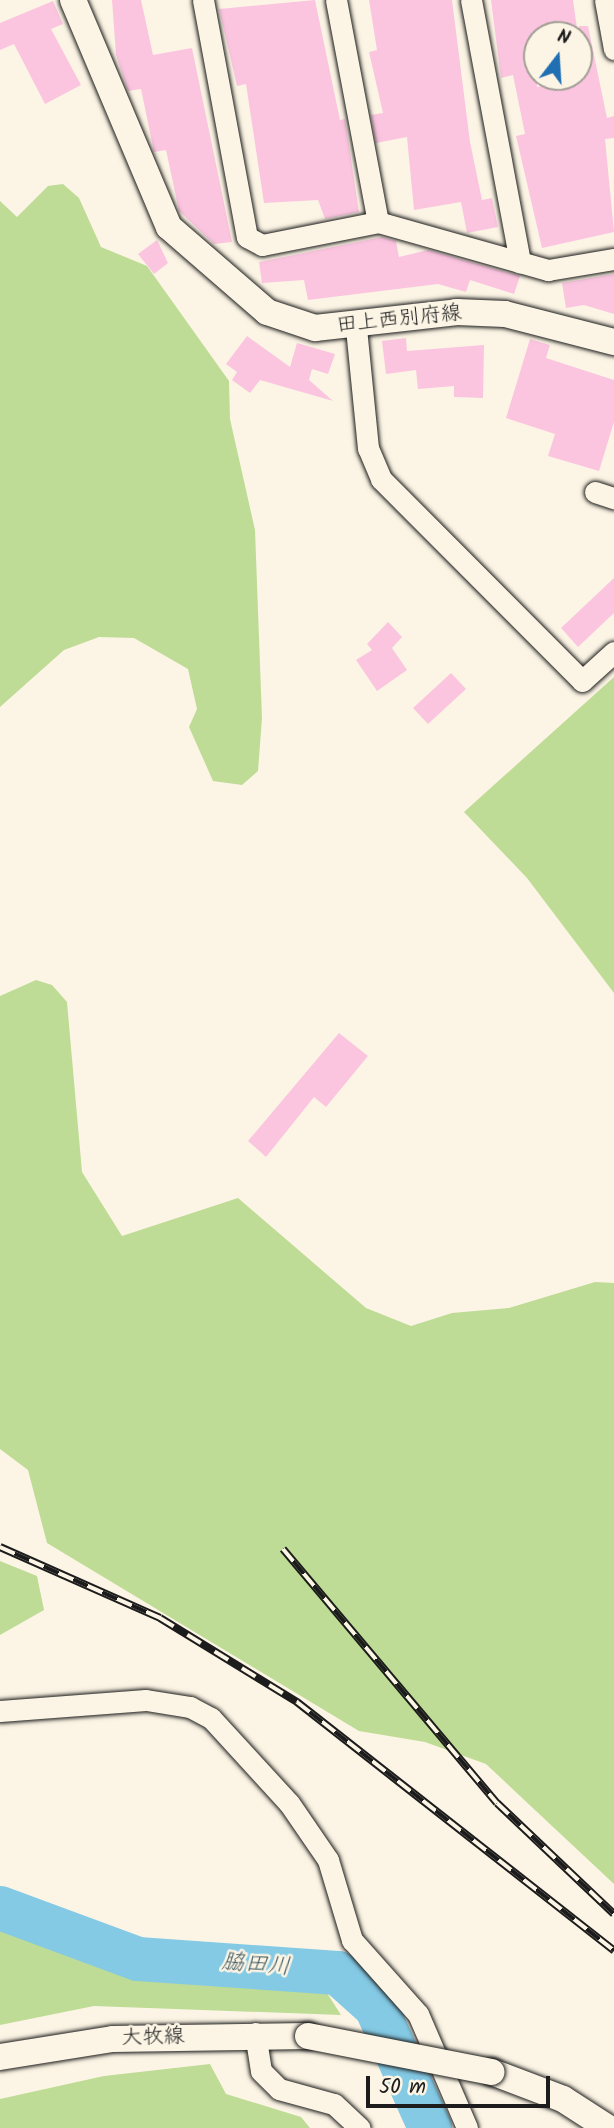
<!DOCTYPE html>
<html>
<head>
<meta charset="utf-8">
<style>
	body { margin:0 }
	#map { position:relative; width:614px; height:2128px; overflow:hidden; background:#fcf5e5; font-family:Kalam,"Klee One",sans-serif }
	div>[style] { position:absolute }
	.green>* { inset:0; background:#bedc95 }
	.river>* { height:44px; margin:-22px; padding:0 22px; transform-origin:22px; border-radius:22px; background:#84cae5 }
	.building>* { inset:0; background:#fbc5e0 }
	.roads { filter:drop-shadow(0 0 2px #1c1c1c) drop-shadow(0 0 2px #1c1c1c) }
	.minor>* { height:21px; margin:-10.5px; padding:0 10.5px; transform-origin:10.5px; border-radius:10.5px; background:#fcf5e5 }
	.tertiary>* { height:26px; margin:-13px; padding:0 13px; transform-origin:13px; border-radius:13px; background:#fcf5e5 }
	.rail>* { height:8px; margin-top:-4px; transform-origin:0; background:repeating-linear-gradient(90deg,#fcf5e5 0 16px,#1c1c1c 0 32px); box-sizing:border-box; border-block:2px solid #1c1c1c }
	.bridges { filter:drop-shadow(0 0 2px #1c1c1c) drop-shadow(0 0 2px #1c1c1c) }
	.tertiary-bridge>* { height:26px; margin:-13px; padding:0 13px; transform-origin:13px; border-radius:13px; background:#fcf5e5 }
	span { translate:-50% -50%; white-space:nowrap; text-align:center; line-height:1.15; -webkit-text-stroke:5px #fcf5e5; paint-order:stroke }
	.street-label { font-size:21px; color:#1c1c1c }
	.water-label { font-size:23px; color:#405962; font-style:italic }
	.north { position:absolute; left:523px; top:21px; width:70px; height:70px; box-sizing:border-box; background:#fcf5e5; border:2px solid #a29e95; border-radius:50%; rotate:17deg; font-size:19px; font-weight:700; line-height:28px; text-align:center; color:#1c1c1c }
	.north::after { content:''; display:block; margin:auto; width:24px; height:32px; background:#1f6fb2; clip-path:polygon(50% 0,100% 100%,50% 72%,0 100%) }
	.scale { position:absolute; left:366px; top:2076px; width:184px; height:32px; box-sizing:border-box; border:4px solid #1c1c1c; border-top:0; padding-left:9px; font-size:21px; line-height:24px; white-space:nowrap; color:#1c1c1c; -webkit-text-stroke:5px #fcf5e5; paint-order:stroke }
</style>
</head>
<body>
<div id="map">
	<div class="green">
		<i style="clip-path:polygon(63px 184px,79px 198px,101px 247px,147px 266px,229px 381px,230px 419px,255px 530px,262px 718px,258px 771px,242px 785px,213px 781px,189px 727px,197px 709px,188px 669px,134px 638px,99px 637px,64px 650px,0 707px,0 201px,17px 217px,48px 186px)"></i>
		<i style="clip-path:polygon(614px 677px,614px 993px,527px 878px,464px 812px)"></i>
		<i style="clip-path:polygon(36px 980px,52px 985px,67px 1002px,82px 1172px,122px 1236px,238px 1198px,366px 1308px,411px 1326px,452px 1313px,509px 1308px,595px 1282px,614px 1283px,614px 1884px,486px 1764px,425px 1742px,359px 1731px,47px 1543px,28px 1470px,0 1449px,0 996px)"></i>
		<i style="clip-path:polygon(0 1561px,37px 1576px,44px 1610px,0 1635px)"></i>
		<i style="clip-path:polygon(0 1895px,81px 1948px,308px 1963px,341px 2015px,94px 2006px,0 2025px)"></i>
		<i style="clip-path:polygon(210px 2064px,226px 2094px,301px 2117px,310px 2128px,0 2128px,0 2099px,104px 2076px)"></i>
	</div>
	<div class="river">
		<i style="left:0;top:1908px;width:147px;rotate:20.3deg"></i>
		<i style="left:138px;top:1959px;width:200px;rotate:4deg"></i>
		<i style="left:338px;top:1973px;width:51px;rotate:41.8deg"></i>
		<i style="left:376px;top:2007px;width:133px;rotate:65.9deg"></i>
	</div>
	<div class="building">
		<i style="clip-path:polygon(112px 0,141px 0,153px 55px,192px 48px,232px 242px,214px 244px,179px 211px,166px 150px,154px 152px,141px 89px,128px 91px,116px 55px)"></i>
		<i style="clip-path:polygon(315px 0,340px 120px,345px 119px,359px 212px,325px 219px,318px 200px,264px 203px,246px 84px,237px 86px,219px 9px)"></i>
		<i style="clip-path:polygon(369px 0,452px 0,470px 142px,482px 200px,492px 198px,498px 227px,467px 233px,461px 202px,414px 210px,407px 137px,376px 143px,371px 115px,383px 113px,369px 52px,377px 50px)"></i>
		<i style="clip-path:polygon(491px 0,573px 0,577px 28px,537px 35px,537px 87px,579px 78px,579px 26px,588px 26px,607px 118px,614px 116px,614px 138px,605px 139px,614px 232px,542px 248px,516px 136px,525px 134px,513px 75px,501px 78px)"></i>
		<i style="clip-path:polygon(53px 1px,63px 24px,51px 29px,81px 85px,45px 104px,14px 44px,0 50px,0 23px)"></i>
		<i style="clip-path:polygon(382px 237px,396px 241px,399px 257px,428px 250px,520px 276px,514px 294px,470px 280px,466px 292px,438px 284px,308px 300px,304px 280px,262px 283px,259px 262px)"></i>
		<i style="clip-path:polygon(157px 240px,168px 263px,154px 274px,138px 254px)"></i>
		<i style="clip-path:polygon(614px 274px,614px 314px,584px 305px,566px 308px,562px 283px)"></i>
		<i style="clip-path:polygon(247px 336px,290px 367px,297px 343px,335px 354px,328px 374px,312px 369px,309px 380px,333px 401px,260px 380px,250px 393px,232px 380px,237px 372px,226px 364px)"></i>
		<i style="clip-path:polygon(406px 338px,407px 351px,484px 345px,483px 398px,454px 397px,454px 386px,418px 389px,416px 370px,386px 374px,382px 341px)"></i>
		<i style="clip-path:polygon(530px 339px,550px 345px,546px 358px,614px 380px,614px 422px,599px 471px,548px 456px,555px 434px,506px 418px)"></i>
		<i style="clip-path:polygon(614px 578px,614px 613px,578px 647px,561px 628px)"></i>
		<i style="clip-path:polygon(388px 622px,402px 637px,392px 648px,407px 670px,377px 691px,356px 660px,372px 650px,367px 644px)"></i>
		<i style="clip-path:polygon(451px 673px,466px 689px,428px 724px,413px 708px)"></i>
		<i style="clip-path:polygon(339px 1033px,368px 1056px,326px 1107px,314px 1097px,266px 1157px,248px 1141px)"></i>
	</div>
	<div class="roads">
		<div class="minor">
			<i style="left:203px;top:0;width:241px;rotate:79.5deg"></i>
			<i style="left:247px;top:237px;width:17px;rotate:28deg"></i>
			<i style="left:262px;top:245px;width:118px;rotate:-11.2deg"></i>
			<i style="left:378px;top:222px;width:177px;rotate:15.8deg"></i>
			<i style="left:548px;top:270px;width:67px;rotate:-9.5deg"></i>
			<i style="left:336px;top:0;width:226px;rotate:79.3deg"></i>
			<i style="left:471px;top:0;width:267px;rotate:79.4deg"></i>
			<i style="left:605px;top:0;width:50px;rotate:79.6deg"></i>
			<i style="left:356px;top:328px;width:121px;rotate:84.3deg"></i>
			<i style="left:368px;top:448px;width:34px;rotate:67deg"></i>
			<i style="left:381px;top:479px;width:285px;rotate:45.1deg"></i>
			<i style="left:582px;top:681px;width:43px;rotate:-42.2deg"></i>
			<i style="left:595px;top:492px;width:20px;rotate:18deg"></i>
			<i style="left:0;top:1711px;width:146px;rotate:-4.3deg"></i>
			<i style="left:146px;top:1700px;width:45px;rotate:9deg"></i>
			<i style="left:190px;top:1707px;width:24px;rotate:28deg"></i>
			<i style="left:211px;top:1718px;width:115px;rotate:47.5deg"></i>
			<i style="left:289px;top:1803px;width:69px;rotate:55.6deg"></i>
			<i style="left:328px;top:1860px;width:84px;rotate:73.3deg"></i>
			<i style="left:352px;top:1940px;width:99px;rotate:48.3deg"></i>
			<i style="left:418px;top:2014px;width:124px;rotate:66.7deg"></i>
			<i style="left:255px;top:2033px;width:38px;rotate:81deg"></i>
			<i style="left:261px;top:2071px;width:25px;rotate:45deg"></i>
			<i style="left:279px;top:2089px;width:57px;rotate:15.3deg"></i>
			<i style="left:334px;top:2104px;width:35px;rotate:43deg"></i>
		</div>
		<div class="tertiary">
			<i style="left:73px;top:0;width:246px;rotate:67.1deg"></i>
			<i style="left:169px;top:227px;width:130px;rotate:40.9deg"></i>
			<i style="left:267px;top:312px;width:51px;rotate:18.4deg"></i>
			<i style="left:315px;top:328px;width:143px;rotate:-6.4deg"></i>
			<i style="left:457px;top:312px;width:48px;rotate:2.4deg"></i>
			<i style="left:505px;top:314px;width:113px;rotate:14.4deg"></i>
			<i style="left:0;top:2057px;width:114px;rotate:-9.1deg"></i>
			<i style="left:113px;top:2039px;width:195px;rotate:-0.9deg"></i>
			<i style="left:492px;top:2072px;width:76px;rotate:20.8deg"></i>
			<i style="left:563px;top:2099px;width:54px;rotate:32.8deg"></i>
		</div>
	</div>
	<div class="rail">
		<i style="left:0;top:1547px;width:175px;rotate:23.9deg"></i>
		<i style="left:160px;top:1618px;width:161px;rotate:31.5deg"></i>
		<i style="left:297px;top:1702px;width:403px;rotate:38.1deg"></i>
		<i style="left:283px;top:1549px;width:332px;rotate:49.9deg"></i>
		<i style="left:497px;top:1803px;width:161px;rotate:43.5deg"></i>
	</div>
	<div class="bridges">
		<div class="tertiary-bridge">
			<i style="left:308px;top:2036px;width:187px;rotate:11.1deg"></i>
		</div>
	</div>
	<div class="street-label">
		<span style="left:399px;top:320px;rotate:-6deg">田上西別府線</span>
		<span style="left:153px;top:2038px;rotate:-2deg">大牧線</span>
	</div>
	<div class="water-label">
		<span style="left:256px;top:1965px;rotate:5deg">脇田川</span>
	</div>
	<div class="north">N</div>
	<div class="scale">50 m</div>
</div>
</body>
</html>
